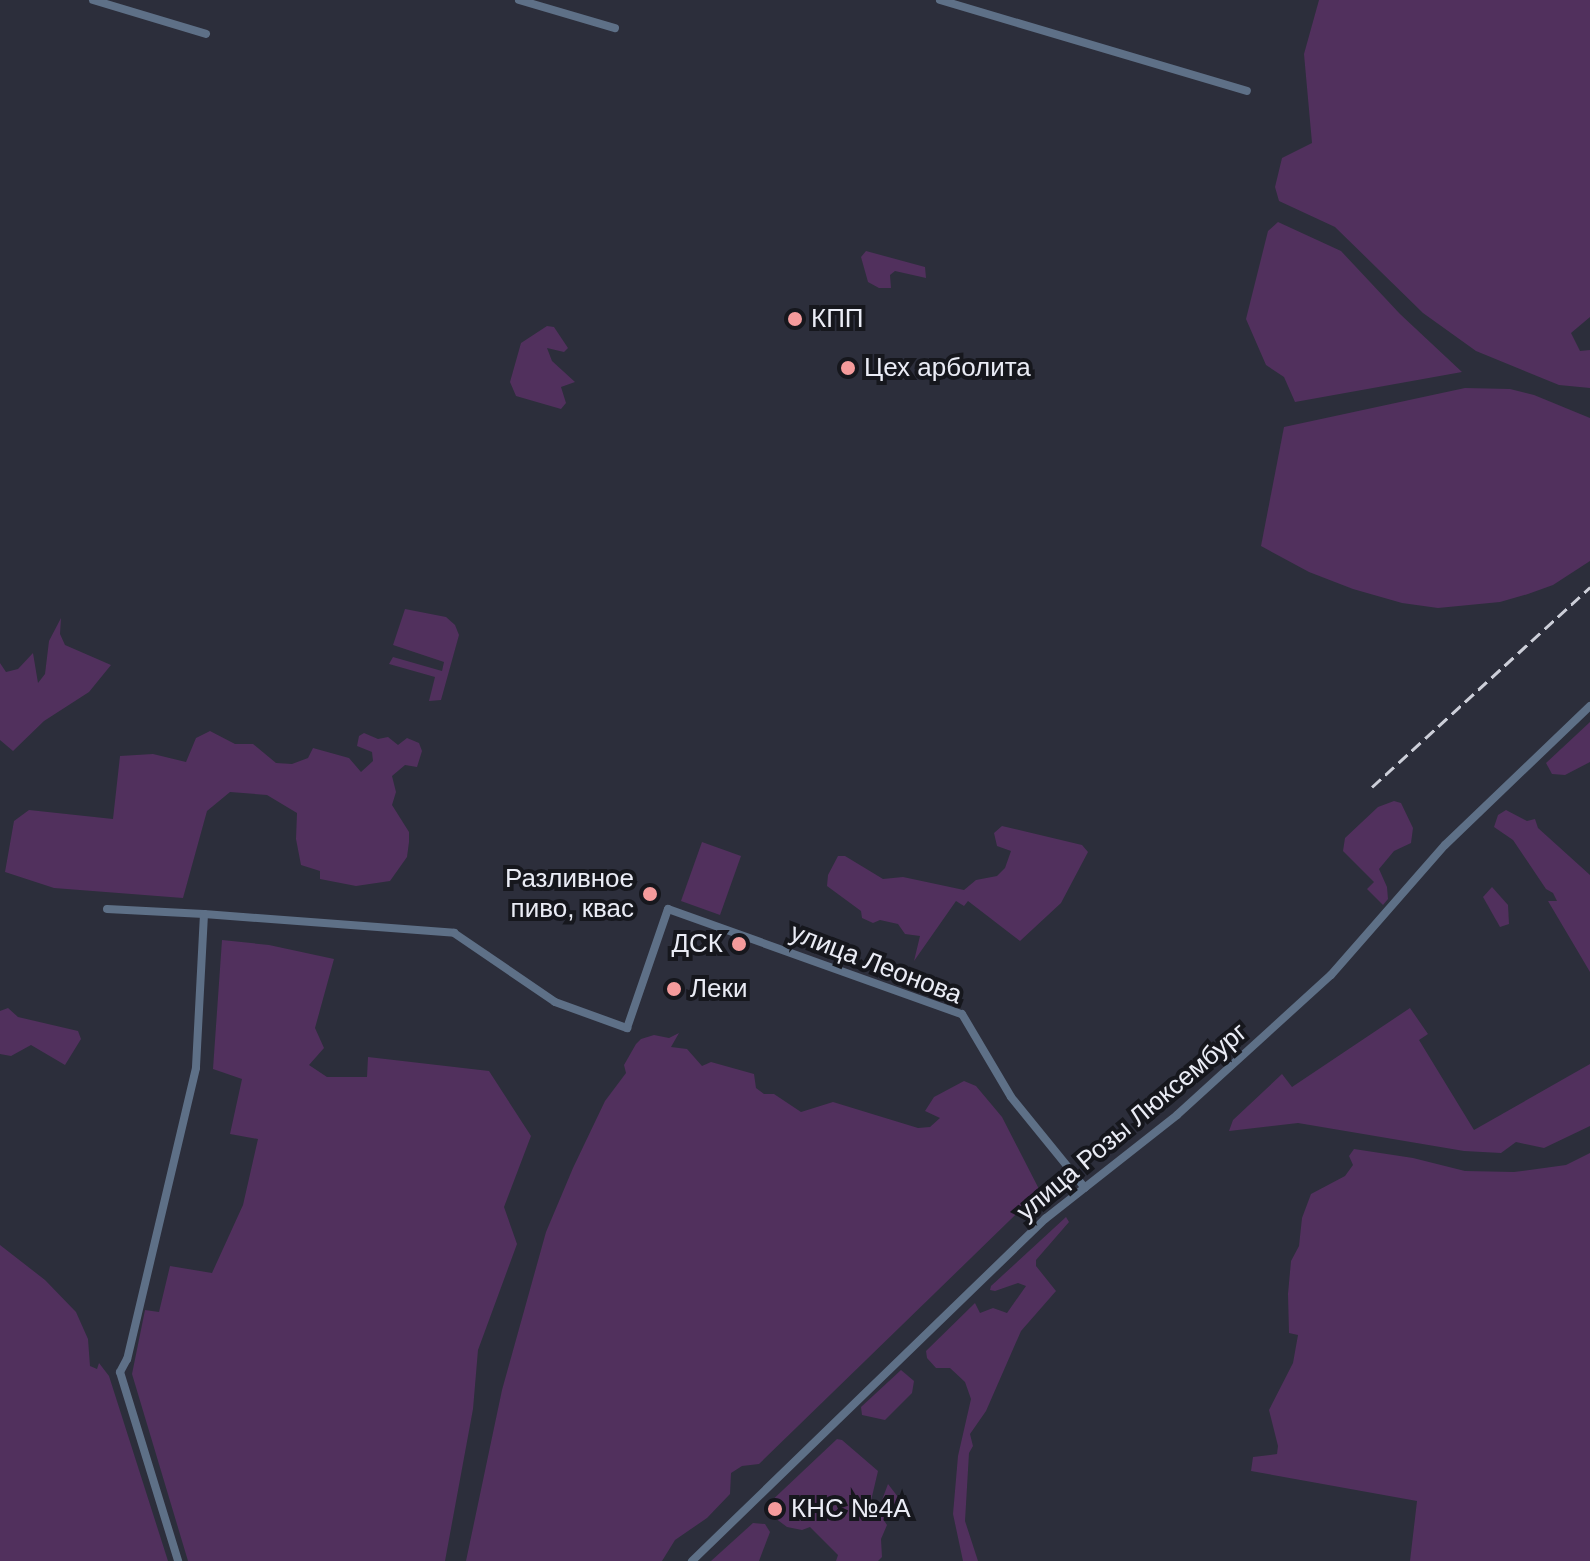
<!DOCTYPE html>
<html>
<head>
<meta charset="utf-8">
<style>
	body { margin:0 }
	#map { position:relative; width:1590px; height:1561px; overflow:hidden; background:#2c2e3b; font-family:Arial,sans-serif }
	div>[style] { position:absolute }
	.green>* { inset:0; background:#51305d }
	.minor>* { height:8px; margin:-4px; padding:0 4px; transform-origin:4px; border-radius:4px; background:#5e7087 }
	.rail>* { height:3px; margin-top:-1.5px; transform-origin:0; background:repeating-linear-gradient(90deg,#cdcfd9 0 12px,transparent 0 18px) }
	.dots>* { width:22px; height:22px; translate:-50% -50%; box-sizing:border-box; border:4px solid #16171d; border-radius:50% }
	span { translate:-50% -50%; white-space:nowrap; text-align:center; line-height:1.15; -webkit-text-stroke:8px #16171d; paint-order:stroke }
	.poi-label { font-size:26px; color:#eaecf5 }
	.left { translate:0 -50%; text-align:left }
	.right { translate:-100% -50%; text-align:right }
	.street-label { font-size:26px; color:#eaecf5 }
</style>
</head>
<body>
<div id="map">
	<div class="green">
		<i style="clip-path:polygon(1319px 0,1590px 0,1590px 317px,1571px 333px,1580px 351px,1590px 350px,1590px 388px,1559px 385px,1476px 351px,1423px 313px,1335px 227px,1279px 201px,1275px 187px,1282px 158px,1312px 143px,1304px 54px)"></i>
		<i style="clip-path:polygon(1278px 222px,1341px 251px,1400px 314px,1462px 372px,1295px 402px,1284px 377px,1266px 365px,1246px 319px,1268px 231px)"></i>
		<i style="clip-path:polygon(866px 251px,925px 267px,926px 278px,895px 271px,890px 275px,891px 288px,879px 288px,868px 282px,861px 257px)"></i>
		<i style="clip-path:polygon(547px 326px,554px 327px,568px 348px,564px 352px,547px 348px,552px 361px,575px 382px,561px 387px,566px 403px,561px 409px,516px 396px,510px 382px,521px 343px)"></i>
		<i style="clip-path:polygon(1465px 388px,1510px 389px,1534px 395px,1590px 418px,1590px 561px,1553px 585px,1528px 594px,1500px 602px,1438px 608px,1402px 603px,1353px 589px,1309px 572px,1261px 546px,1284px 427px)"></i>
		<i style="clip-path:polygon(405px 609px,446px 617px,455px 625px,459px 635px,441px 700px,429px 701px,435px 677px,389px 664px,393px 657px,442px 671px,444px 662px,393px 645px)"></i>
		<i style="clip-path:polygon(61px 618px,60px 634px,65px 645px,111px 665px,89px 692px,44px 721px,13px 751px,0 740px,0 663px,6px 672px,18px 669px,33px 653px,38px 683px,45px 674px,49px 641px)"></i>
		<i style="clip-path:polygon(1590px 722px,1590px 762px,1565px 775px,1552px 774px,1546px 763px)"></i>
		<i style="clip-path:polygon(210px 731px,235px 744px,253px 744px,276px 763px,292px 764px,308px 758px,313px 748px,349px 758px,361px 772px,373px 761px,372px 752px,357px 746px,359px 736px,364px 733px,378px 739px,388px 737px,398px 745px,407px 738px,419px 743px,422px 751px,417px 767px,405px 765px,392px 776px,396px 792px,392px 805px,409px 832px,409px 842px,407px 857px,390px 881px,356px 886px,320px 879px,320px 871px,301px 865px,296px 839px,297px 813px,267px 795px,230px 792px,207px 811px,183px 898px,54px 888px,5px 872px,14px 821px,29px 810px,113px 819px,120px 756px,153px 754px,186px 762px,196px 738px)"></i>
		<i style="clip-path:polygon(1394px 801px,1401px 803px,1413px 828px,1411px 843px,1394px 851px,1379px 869px,1387px 887px,1388px 899px,1383px 905px,1367px 889px,1374px 882px,1343px 851px,1345px 838px,1378px 807px)"></i>
		<i style="clip-path:polygon(1506px 810px,1527px 821px,1535px 819px,1538px 828px,1590px 875px,1590px 972px,1548px 901px,1557px 901px,1553px 893px,1546px 889px,1513px 840px,1494px 827px,1498px 815px)"></i>
		<i style="clip-path:polygon(1002px 826px,1082px 845px,1088px 852px,1061px 903px,1020px 941px,968px 901px,964px 906px,956px 901px,914px 961px,920px 936px,905px 934px,898px 924px,880px 920px,873px 923px,862px 918px,861px 911px,827px 886px,828px 875px,838px 856px,845px 856px,883px 879px,903px 877px,964px 890px,976px 880px,997px 876px,1005px 868px,1011px 851px,997px 846px,994px 833px)"></i>
		<i style="clip-path:polygon(702px 842px,741px 856px,720px 915px,681px 901px)"></i>
		<i style="clip-path:polygon(1492px 887px,1508px 905px,1509px 924px,1500px 927px,1483px 897px)"></i>
		<i style="clip-path:polygon(222px 940px,269px 945px,334px 959px,315px 1028px,324px 1048px,309px 1065px,327px 1077px,367px 1077px,368px 1057px,489px 1071px,531px 1136px,504px 1207px,517px 1244px,478px 1350px,473px 1409px,445px 1561px,188px 1561px,132px 1374px,145px 1310px,159px 1312px,170px 1266px,212px 1273px,243px 1205px,258px 1139px,230px 1134px,242px 1079px,213px 1069px)"></i>
		<i style="clip-path:polygon(8px 1008px,18px 1017px,78px 1031px,81px 1039px,65px 1065px,31px 1045px,11px 1056px,0 1054px,0 1011px)"></i>
		<i style="clip-path:polygon(1410px 1008px,1428px 1034px,1419px 1040px,1474px 1130px,1590px 1064px,1590px 1126px,1544px 1148px,1516px 1142px,1501px 1153px,1464px 1151px,1298px 1123px,1229px 1131px,1233px 1120px,1282px 1074px,1292px 1087px)"></i>
		<i style="clip-path:polygon(679px 1033px,671px 1047px,687px 1049px,702px 1066px,711px 1062px,754px 1074px,756px 1088px,764px 1094px,774px 1094px,801px 1112px,833px 1102px,918px 1128px,930px 1127px,940px 1118px,925px 1111px,934px 1097px,964px 1081px,976px 1086px,1002px 1117px,1040px 1191px,759px 1464px,742px 1466px,731px 1473px,730px 1494px,707px 1518px,675px 1540px,662px 1561px,466px 1561px,502px 1390px,546px 1232px,573px 1168px,605px 1101px,626px 1073px,624px 1065px,636px 1044px,641px 1039px,654px 1035px,669px 1038px)"></i>
		<i style="clip-path:polygon(1354px 1149px,1413px 1158px,1465px 1171px,1514px 1172px,1566px 1165px,1590px 1153px,1590px 1561px,1410px 1561px,1417px 1501px,1251px 1471px,1253px 1457px,1277px 1454px,1278px 1446px,1269px 1410px,1293px 1363px,1298px 1335px,1289px 1333px,1288px 1294px,1291px 1261px,1299px 1246px,1302px 1218px,1311px 1194px,1345px 1176px,1353px 1165px,1349px 1156px)"></i>
		<i style="clip-path:polygon(1066px 1217px,1069px 1222px,1036px 1260px,1036px 1266px,1056px 1291px,1021px 1331px,986px 1411px,970px 1434px,973px 1446px,969px 1453px,965px 1521px,978px 1561px,963px 1561px,953px 1514px,958px 1456px,971px 1399px,965px 1382px,950px 1368px,936px 1368px,927px 1358px,926px 1351px,975px 1303px,980px 1313px,993px 1308px,1007px 1313px,1026px 1286px,1018px 1283px,995px 1291px,990px 1290px,991px 1286px)"></i>
		<i style="clip-path:polygon(0 1245px,45px 1280px,76px 1312px,88px 1339px,90px 1366px,97px 1369px,99px 1363px,109px 1376px,168px 1561px,0 1561px)"></i>
		<i style="clip-path:polygon(901px 1370px,914px 1381px,912px 1393px,885px 1420px,862px 1415px,861px 1407px)"></i>
		<i style="clip-path:polygon(837px 1439px,842px 1440px,878px 1471px,870px 1505px,873px 1510px,879px 1508px,888px 1484px,898px 1497px,892px 1512px,883px 1519px,887px 1525px,881px 1539px,882px 1557px,878px 1561px,836px 1561px,838px 1555px,810px 1527px,802px 1530px,787px 1527px,775px 1518px,780px 1508px,776px 1504px,769px 1508px,766px 1506px)"></i>
		<i style="clip-path:polygon(753px 1523px,765px 1524px,770px 1532px,759px 1561px,711px 1561px)"></i>
	</div>
	<div class="minor">
		<i style="left:93px;top:0;width:118px;rotate:16.7deg"></i>
		<i style="left:519px;top:0;width:100px;rotate:16.3deg"></i>
		<i style="left:940px;top:0;width:320px;rotate:16.5deg"></i>
		<i style="left:107px;top:909px;width:97px;rotate:3deg"></i>
		<i style="left:204px;top:914px;width:154px;rotate:93deg"></i>
		<i style="left:196px;top:1068px;width:299px;rotate:103.3deg"></i>
		<i style="left:127px;top:1359px;width:15px;rotate:118deg"></i>
		<i style="left:120px;top:1372px;width:198px;rotate:72.9deg"></i>
		<i style="left:204px;top:914px;width:251px;rotate:4.3deg"></i>
		<i style="left:454px;top:933px;width:122px;rotate:34.3deg"></i>
		<i style="left:555px;top:1002px;width:77px;rotate:19.9deg"></i>
		<i style="left:627px;top:1028px;width:126px;rotate:-71deg"></i>
		<i style="left:668px;top:909px;width:312px;rotate:19.7deg"></i>
		<i style="left:962px;top:1014px;width:96px;rotate:59.4deg"></i>
		<i style="left:1011px;top:1097px;width:117px;rotate:50.9deg"></i>
		<i style="left:692px;top:1561px;width:492px;rotate:-44.1deg"></i>
		<i style="left:1045px;top:1219px;width:168px;rotate:-38.2deg"></i>
		<i style="left:1177px;top:1115px;width:208px;rotate:-42.3deg"></i>
		<i style="left:1331px;top:975px;width:173px;rotate:-48.8deg"></i>
		<i style="left:1445px;top:845px;width:201px;rotate:-43.8deg"></i>
	</div>
	<div class="rail">
		<i style="left:1372px;top:787px;width:296px;rotate:-42.5deg"></i>
	</div>
	<div class="dots">
		<i style="left:795px;top:319px;background:#f59b9c"></i>
		<i style="left:848px;top:368px;background:#f59b9c"></i>
		<i style="left:650px;top:894px;background:#f59b9c"></i>
		<i style="left:739px;top:944px;background:#f59b9c"></i>
		<i style="left:674px;top:989px;background:#f59b9c"></i>
		<i style="left:775px;top:1509px;background:#f59b9c"></i>
	</div>
	<div class="poi-label">
		<span class="left" style="left:811px;top:319px">КПП</span>
		<span class="left" style="left:864px;top:368px">Цех арболита</span>
		<span class="right" style="left:634px;top:894px">Разливное<br>пиво, квас</span>
		<span class="right" style="left:723px;top:944px">ДСК</span>
		<span class="left" style="left:690px;top:989px">Леки</span>
		<span class="left" style="left:791px;top:1509px">КНС №4А</span>
	</div>
	<div class="street-label">
		<span style="left:876px;top:964px;rotate:21deg">улица Леонова</span>
		<span style="left:1132px;top:1122px;rotate:-40deg">улица Розы Люксембург</span>
	</div>
</div>
</body>
</html>
